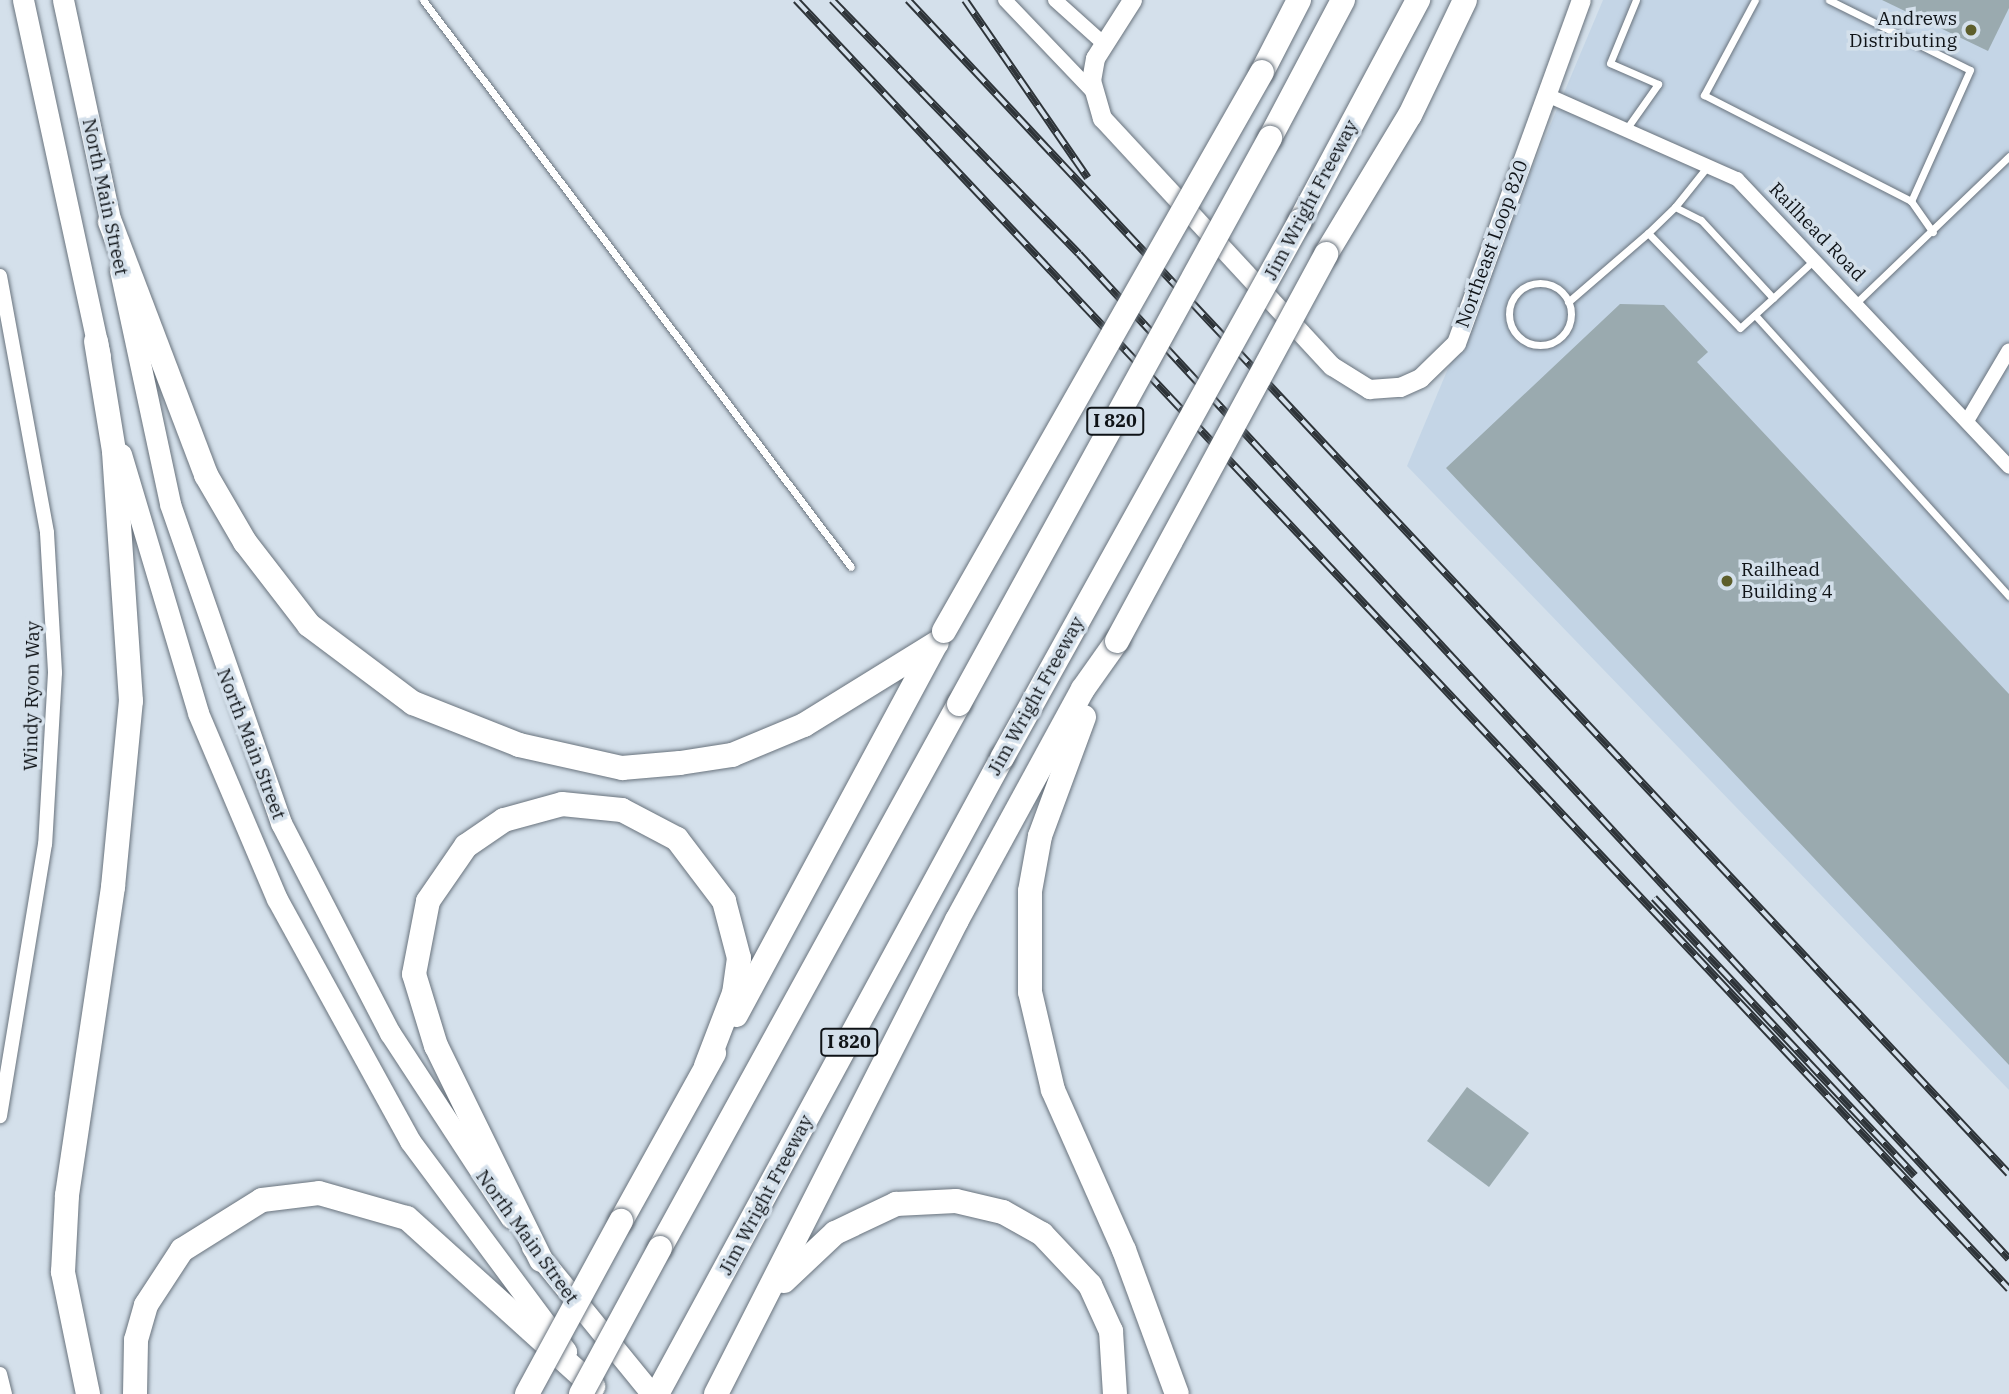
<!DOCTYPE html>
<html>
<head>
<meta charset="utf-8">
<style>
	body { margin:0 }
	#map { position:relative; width:2009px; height:1394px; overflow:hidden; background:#d4e0eb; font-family:"IBM Plex Serif",serif }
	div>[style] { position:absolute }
	.built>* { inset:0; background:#c4d5e6 }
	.building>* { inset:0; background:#9aaaaf }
	.roads { filter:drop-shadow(0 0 2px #69737d) drop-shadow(0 0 2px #69737d) }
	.lane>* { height:7px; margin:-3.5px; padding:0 3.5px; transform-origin:3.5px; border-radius:3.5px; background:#fff }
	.lane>.ring { margin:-3.5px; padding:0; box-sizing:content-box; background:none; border:7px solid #fff; border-radius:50% }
	.street>* { height:14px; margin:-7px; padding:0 7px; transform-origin:7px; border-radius:7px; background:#fff }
	.secondary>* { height:19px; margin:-9.5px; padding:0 9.5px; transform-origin:9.5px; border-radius:9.5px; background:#fff }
	.primary>* { height:21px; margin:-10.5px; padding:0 10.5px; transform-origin:10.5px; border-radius:10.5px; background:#fff }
	.highway>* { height:24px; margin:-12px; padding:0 12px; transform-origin:12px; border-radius:12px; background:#fff }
	.rail>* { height:8px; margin-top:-4px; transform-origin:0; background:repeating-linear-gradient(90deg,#d4e0eb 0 16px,#2e3439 0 32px); box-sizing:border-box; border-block:2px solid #2e3439 }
	.bridges { filter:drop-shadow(0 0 2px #69737d) drop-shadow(0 0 2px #69737d) }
	.highway-bridge>* { height:24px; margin:-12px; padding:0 12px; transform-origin:12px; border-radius:12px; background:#fff }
	.dots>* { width:19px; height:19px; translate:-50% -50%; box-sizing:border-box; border:4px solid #d4e0eb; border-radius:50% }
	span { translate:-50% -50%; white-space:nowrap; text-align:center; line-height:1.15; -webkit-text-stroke:7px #d4e0eb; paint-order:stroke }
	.shield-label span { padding:2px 5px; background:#d4e0eb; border:2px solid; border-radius:5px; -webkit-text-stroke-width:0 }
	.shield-label { font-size:18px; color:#0f1317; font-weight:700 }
	.poi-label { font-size:19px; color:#0f1317 }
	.right { translate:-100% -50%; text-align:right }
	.left { translate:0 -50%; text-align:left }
	.street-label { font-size:19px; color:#0f1317 }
</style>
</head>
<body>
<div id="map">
	<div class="built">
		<i style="clip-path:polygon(1603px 0,2009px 0,2009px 1090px,1407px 466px)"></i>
	</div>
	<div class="building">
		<i style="clip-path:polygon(1882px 0,2009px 0,2009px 8px,1988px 51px)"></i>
		<i style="clip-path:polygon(1620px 304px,1664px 305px,1708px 352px,1697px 362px,2009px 694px,2009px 1065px,1446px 468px)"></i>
		<i style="clip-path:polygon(1467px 1087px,1529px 1133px,1489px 1187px,1427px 1141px)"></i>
	</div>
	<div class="roads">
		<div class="lane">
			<i style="left:423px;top:0;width:710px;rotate:52.95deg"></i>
			<i style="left:1755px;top:0;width:108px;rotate:118.2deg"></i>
			<i style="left:1704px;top:95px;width:233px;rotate:27.1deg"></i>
			<i style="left:1911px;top:201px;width:38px;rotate:55deg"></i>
			<i style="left:1829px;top:0;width:157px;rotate:26.4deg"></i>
			<i style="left:1970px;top:70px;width:144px;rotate:114.2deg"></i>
			<i style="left:1627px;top:128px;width:54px;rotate:-54.8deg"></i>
			<i style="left:1658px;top:84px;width:52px;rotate:-156.4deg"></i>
			<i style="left:1610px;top:63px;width:68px;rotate:-67.6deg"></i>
			<i style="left:1707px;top:167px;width:51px;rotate:128.7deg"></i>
			<i style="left:1675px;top:207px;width:29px;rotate:27deg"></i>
			<i style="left:1701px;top:220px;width:106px;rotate:47.3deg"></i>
			<i style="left:1773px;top:298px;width:56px;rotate:-42.8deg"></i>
			<i style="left:1648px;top:233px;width:37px;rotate:-44deg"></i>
			<i class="ring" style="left:1509px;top:283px;width:55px;height:55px"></i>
			<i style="left:1568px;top:302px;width:106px;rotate:-40.8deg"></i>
			<i style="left:1648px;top:233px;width:132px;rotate:45.9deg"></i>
			<i style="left:1740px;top:328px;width:45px;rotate:-42.3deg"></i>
			<i style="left:1857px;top:302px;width:211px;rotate:-43.8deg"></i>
			<i style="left:1755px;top:315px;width:379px;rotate:47.9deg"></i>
		</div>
		<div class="street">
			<i style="left:1005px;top:0;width:126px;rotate:46.3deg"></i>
			<i style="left:1055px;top:0;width:64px;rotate:41.9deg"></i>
			<i style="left:1547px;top:95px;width:208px;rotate:23.9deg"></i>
			<i style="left:1737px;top:179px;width:396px;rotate:46.6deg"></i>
			<i style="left:0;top:276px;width:261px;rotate:79.6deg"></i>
			<i style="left:47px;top:533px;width:140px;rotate:86.7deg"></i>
			<i style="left:55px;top:673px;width:171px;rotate:93.3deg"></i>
			<i style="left:45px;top:844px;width:276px;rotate:99.4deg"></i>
			<i style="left:1967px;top:421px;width:82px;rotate:-59.4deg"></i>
			<i style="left:0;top:1374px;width:21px;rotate:76deg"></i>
		</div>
		<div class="secondary">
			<i style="left:1132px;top:0;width:69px;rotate:122.5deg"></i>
			<i style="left:1095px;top:58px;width:22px;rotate:100deg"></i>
			<i style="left:1091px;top:80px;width:40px;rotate:74deg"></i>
			<i style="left:1102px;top:118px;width:338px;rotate:47.2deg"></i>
			<i style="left:1332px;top:366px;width:44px;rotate:31.9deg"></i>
			<i style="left:1369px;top:389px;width:31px;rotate:-4deg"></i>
			<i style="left:1400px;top:387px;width:22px;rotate:-24deg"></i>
			<i style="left:1420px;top:378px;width:50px;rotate:-44.2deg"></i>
			<i style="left:1456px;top:343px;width:365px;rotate:-70deg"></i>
		</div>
		<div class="primary">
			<i style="left:23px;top:0;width:365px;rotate:77.8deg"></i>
			<i style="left:63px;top:0;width:243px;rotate:77.9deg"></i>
			<i style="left:120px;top:270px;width:239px;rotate:77.9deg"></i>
			<i style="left:170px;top:504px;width:338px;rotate:70.8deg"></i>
			<i style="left:281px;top:823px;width:237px;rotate:62.6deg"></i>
			<i style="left:390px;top:1033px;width:221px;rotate:56.8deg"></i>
			<i style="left:121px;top:454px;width:270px;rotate:73.4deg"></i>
			<i style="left:198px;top:713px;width:202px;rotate:67deg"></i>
			<i style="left:277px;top:899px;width:276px;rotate:61.2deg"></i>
			<i style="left:410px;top:1141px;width:262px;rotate:53.4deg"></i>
			<i style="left:532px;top:1247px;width:190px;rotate:50.8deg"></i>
		</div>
		<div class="highway">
			<i style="left:1262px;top:72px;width:81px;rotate:-62.8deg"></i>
			<i style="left:1270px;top:138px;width:156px;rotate:-62.1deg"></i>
			<i style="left:1300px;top:221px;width:251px;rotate:-61.9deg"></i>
			<i style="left:110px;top:222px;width:271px;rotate:69.2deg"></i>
			<i style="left:206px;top:475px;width:78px;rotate:59.8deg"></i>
			<i style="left:245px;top:542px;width:105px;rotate:52.4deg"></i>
			<i style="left:309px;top:625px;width:130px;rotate:36.9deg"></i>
			<i style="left:413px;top:703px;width:114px;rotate:21.6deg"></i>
			<i style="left:519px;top:745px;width:106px;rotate:12.6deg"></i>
			<i style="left:622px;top:768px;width:58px;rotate:-4.9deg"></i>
			<i style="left:680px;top:763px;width:53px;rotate:-8.7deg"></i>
			<i style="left:732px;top:755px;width:78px;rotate:-22.6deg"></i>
			<i style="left:804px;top:725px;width:156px;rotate:-31.7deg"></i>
			<i style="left:1326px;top:254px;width:162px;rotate:-58.9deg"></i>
			<i style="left:1410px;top:115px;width:127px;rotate:-64.4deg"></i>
			<i style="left:1084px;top:717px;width:127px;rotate:110.3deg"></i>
			<i style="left:1040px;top:836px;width:56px;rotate:100.3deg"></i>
			<i style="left:1030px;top:891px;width:101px;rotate:90deg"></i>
			<i style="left:1030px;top:992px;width:101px;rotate:76.8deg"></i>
			<i style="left:1053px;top:1090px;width:175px;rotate:66.1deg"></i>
			<i style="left:1124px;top:1250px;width:153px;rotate:69.8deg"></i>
			<i style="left:736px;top:1015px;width:421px;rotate:-61.7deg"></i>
			<i style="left:621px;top:1221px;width:192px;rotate:-61deg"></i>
			<i style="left:660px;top:1248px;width:621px;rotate:-61.21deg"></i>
			<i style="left:541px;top:1260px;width:238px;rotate:-116.1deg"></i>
			<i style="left:436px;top:1046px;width:75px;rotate:-107deg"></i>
			<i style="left:414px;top:974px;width:74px;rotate:-79.1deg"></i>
			<i style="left:428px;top:901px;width:67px;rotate:-55.4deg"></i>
			<i style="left:466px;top:846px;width:46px;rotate:-34.4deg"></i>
			<i style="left:504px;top:820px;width:60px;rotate:-15.4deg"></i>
			<i style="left:562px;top:804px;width:60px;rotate:5.7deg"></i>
			<i style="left:622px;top:810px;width:62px;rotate:27.8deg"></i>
			<i style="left:677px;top:839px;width:78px;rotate:52.8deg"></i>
			<i style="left:724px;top:901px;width:59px;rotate:75.3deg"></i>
			<i style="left:739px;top:958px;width:35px;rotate:98deg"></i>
			<i style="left:734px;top:993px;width:78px;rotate:111deg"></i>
			<i style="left:784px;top:1281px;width:70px;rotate:-43.3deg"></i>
			<i style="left:835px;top:1233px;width:68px;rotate:-25.4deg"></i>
			<i style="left:896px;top:1204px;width:60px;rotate:-2.9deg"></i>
			<i style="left:956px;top:1201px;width:48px;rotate:13.2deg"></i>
			<i style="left:1003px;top:1212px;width:45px;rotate:29.4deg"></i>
			<i style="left:1042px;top:1234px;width:70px;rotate:46.7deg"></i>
			<i style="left:1090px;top:1285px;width:51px;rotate:65.5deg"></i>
			<i style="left:1111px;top:1331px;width:63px;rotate:86.4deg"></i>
			<i style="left:88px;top:1394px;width:125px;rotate:-101.6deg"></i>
			<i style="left:63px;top:1272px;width:77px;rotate:-87deg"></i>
			<i style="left:67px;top:1195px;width:311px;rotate:-81.5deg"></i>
			<i style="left:113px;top:887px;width:187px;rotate:-84.5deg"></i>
			<i style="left:131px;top:701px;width:251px;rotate:-93.9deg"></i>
			<i style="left:114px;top:451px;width:111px;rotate:-99.3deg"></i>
			<i style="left:135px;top:1394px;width:54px;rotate:-88.9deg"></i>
			<i style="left:136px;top:1340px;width:36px;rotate:-74deg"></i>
			<i style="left:146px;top:1305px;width:66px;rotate:-56.8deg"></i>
			<i style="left:182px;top:1250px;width:94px;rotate:-32deg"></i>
			<i style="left:262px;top:1200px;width:57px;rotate:-7deg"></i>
			<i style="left:319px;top:1193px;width:91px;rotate:15.9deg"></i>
			<i style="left:407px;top:1218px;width:251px;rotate:42.1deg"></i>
			<i style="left:657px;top:1394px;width:724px;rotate:-61.52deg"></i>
			<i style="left:716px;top:1394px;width:532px;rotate:-63.05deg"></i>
			<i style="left:957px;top:920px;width:263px;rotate:-61.4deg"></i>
			<i style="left:1083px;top:689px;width:59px;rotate:-54.7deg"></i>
		</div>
	</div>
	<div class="rail">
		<i style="left:796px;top:0;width:1770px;rotate:46.74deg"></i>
		<i style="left:832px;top:0;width:354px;rotate:45.8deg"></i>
		<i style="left:1079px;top:254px;width:1369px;rotate:47.22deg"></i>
		<i style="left:908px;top:0;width:1609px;rotate:46.84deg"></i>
		<i style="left:965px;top:0;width:216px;rotate:55.4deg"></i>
		<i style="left:1654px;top:898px;width:381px;rotate:46.8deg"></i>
	</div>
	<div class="bridges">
		<div class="highway-bridge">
			<i style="left:944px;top:631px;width:643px;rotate:-60.37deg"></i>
			<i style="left:1117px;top:641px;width:440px;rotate:-61.6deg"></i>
			<i style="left:959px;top:704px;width:646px;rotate:-61.21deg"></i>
			<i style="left:1002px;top:758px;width:614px;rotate:-60.97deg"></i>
			<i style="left:527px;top:1394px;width:197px;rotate:-61.5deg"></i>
			<i style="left:581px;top:1394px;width:166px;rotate:-61.6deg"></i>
		</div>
	</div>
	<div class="dots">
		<i style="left:1971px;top:30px;background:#5d5e2b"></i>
		<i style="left:1727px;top:581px;background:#5d5e2b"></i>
	</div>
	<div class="shield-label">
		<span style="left:1115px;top:421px">I 820</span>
		<span style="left:849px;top:1042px">I 820</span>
	</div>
	<div class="poi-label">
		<span class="right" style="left:1957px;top:30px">Andrews<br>Distributing</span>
		<span class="left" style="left:1741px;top:581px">Railhead<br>Building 4</span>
	</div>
	<div class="street-label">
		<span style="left:105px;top:197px;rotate:78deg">North Main Street</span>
		<span style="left:1311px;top:200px;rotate:-62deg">Jim Wright Freeway</span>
		<span style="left:1817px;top:232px;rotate:46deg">Railhead Road</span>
		<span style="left:1492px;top:244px;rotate:-70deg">Northeast Loop 820</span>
		<span style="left:32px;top:696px;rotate:-89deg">Windy Ryon Way</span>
		<span style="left:1036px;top:696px;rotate:-61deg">Jim Wright Freeway</span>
		<span style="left:251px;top:744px;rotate:69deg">North Main Street</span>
		<span style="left:766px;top:1195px;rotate:-62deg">Jim Wright Freeway</span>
		<span style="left:527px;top:1237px;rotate:54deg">North Main Street</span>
	</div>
</div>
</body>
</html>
